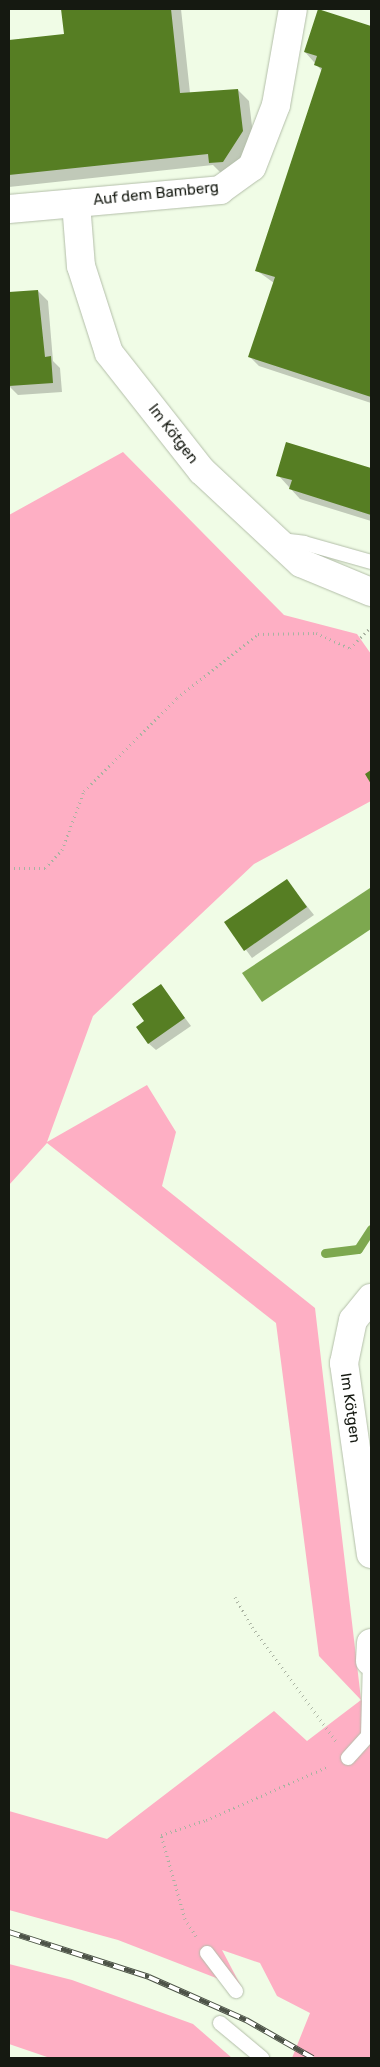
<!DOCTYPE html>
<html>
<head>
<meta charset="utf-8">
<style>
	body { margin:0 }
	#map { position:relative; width:380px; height:2067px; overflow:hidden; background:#f0fce6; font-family:Rubik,sans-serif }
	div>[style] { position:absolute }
	.green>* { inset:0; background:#feafc4 }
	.water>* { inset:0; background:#7da84f }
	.shadow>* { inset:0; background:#0003 }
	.stream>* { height:9px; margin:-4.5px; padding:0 4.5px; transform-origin:4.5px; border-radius:4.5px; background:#7da84f }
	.building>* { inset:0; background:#567e23 }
	.path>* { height:3px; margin-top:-1.5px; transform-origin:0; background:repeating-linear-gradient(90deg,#a9b2a1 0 1px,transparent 0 5px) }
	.roads { filter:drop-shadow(0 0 1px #b3bea9) drop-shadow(0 0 1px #b3bea9) }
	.lane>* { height:14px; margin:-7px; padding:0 7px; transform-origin:7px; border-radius:7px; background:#fff }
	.street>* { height:28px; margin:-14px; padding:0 14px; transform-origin:14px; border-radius:14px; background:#fff }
	.rail>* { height:5.5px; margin-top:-2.75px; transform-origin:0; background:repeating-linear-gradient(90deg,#fff 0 11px,#4d5348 0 22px); box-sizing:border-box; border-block:1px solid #4d5348 }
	span { translate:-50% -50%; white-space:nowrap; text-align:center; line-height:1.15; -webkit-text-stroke:4px #fff; paint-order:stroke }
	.street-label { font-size:15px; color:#151911 }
	.frame { position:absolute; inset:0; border:10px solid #151911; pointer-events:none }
</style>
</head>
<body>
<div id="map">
	<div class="green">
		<i style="clip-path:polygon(123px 452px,284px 615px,357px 634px,371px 654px,371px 801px,254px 864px,93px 1016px,47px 1142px,147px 1085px,176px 1132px,162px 1186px,315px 1308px,361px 1699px,371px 1718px,371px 2058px,292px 2058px,310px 2013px,277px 1996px,260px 1963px,222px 1950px,242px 1988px,118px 1940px,9px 1910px,9px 1811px,107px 1839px,274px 1711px,307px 1741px,361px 1700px,319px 1656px,276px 1323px,47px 1143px,9px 1185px,9px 515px)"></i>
		<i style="clip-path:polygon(9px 1964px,72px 1980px,193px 2024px,232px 2058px,50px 2058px,9px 2044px)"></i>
	</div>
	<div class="water">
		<i style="clip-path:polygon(370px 888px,371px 929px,262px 1002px,242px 973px)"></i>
	</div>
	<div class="shadow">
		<i style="clip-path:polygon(63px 9px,181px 9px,190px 93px,238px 90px,249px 101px,254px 143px,234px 173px,222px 174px,213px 165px,9px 187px,9px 42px,66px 36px)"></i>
		<i style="clip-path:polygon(319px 10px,371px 27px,371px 403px,259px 366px,249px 356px,274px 283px,256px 270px,322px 71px,305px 52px)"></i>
		<i style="clip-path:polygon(38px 291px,48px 301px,53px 361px,60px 368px,62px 392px,18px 395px,9px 386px,9px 293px)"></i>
		<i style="clip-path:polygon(287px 443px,371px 469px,371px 521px,300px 499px,278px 475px)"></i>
		<i style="clip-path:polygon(287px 881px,314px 915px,252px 958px,226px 923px)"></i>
		<i style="clip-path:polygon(161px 986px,191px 1026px,156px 1050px,148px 1043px,146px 1021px)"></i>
	</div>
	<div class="stream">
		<i style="left:325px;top:1253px;width:33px;rotate:-7deg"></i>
		<i style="left:358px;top:1249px;width:24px;rotate:-57deg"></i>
	</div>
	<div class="building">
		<i style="clip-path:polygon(61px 9px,171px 9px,180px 93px,238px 89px,243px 131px,223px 162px,209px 163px,208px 154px,9px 175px,9px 40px,64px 34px)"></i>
		<i style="clip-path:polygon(318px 9px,371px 26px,371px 397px,248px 357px,275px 277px,255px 271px,322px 68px,314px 65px,317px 56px,304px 52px)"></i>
		<i style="clip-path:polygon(38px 290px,45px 357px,51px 356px,53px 383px,9px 386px,9px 292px)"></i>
		<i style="clip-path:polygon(286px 442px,371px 468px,371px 515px,289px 489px,292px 480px,276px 476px)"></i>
		<i style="clip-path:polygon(371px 770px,371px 784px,365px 774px)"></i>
		<i style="clip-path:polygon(287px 879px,307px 907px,244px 951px,224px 922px)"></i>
		<i style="clip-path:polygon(161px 984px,185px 1018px,148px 1044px,136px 1027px,144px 1021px,132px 1004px)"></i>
	</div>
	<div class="path">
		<i style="left:9px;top:868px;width:36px"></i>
		<i style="left:45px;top:868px;width:25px;rotate:-47deg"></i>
		<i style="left:62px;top:850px;width:63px;rotate:-69.6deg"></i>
		<i style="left:84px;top:791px;width:132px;rotate:-45deg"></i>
		<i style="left:177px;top:698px;width:103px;rotate:-38.3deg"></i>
		<i style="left:258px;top:634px;width:58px;rotate:-1deg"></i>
		<i style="left:316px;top:633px;width:37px;rotate:24deg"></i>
		<i style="left:350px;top:648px;width:30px;rotate:-45deg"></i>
		<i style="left:235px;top:1597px;width:34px;rotate:60deg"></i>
		<i style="left:252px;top:1627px;width:142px;rotate:53.6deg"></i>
		<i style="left:196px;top:1936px;width:20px;rotate:-123deg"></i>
		<i style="left:185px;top:1919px;width:87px;rotate:-105.9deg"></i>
		<i style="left:161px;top:1835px;width:47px;rotate:-18.4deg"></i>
		<i style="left:206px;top:1820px;width:134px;rotate:-23.7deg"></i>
	</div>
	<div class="roads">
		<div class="lane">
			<i style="left:281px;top:540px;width:23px;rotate:7deg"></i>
			<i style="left:304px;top:543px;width:70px;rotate:15.8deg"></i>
			<i style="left:348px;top:1758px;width:30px;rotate:-48deg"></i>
			<i style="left:368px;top:1736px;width:75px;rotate:-88.5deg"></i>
			<i style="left:207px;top:1953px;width:48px;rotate:52.7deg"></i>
			<i style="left:220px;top:2023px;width:55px;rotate:39.8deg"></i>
		</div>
		<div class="street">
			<i style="left:76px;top:203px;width:63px;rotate:85.5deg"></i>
			<i style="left:81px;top:266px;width:91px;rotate:72.2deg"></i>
			<i style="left:109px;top:353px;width:150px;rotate:51.8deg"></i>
			<i style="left:202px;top:471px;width:135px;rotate:42.9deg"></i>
			<i style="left:301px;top:563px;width:76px;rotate:22.5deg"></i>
			<i style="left:9px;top:209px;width:212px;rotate:-5.1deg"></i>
			<i style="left:220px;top:190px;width:39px;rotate:-36deg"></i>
			<i style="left:252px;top:167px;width:66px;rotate:-68.8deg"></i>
			<i style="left:276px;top:105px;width:97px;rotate:-80deg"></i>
			<i style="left:371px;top:1298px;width:28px;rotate:129deg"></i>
			<i style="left:353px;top:1320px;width:44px;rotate:101.8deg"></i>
			<i style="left:344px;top:1363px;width:193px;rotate:82deg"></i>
			<i style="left:370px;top:1661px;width:18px;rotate:-87deg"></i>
		</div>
	</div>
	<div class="rail">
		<i style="left:9px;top:1932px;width:147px;rotate:17.8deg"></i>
		<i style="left:149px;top:1977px;width:106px;rotate:23.9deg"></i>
		<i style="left:246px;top:2020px;width:77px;rotate:29.6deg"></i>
	</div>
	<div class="street-label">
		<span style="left:156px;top:194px;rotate:-6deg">Auf dem Bamberg</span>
		<span style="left:173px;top:434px;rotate:52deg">Im Kötgen</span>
		<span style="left:350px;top:1408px;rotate:82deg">Im Kötgen</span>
	</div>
	<div class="frame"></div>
</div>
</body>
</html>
